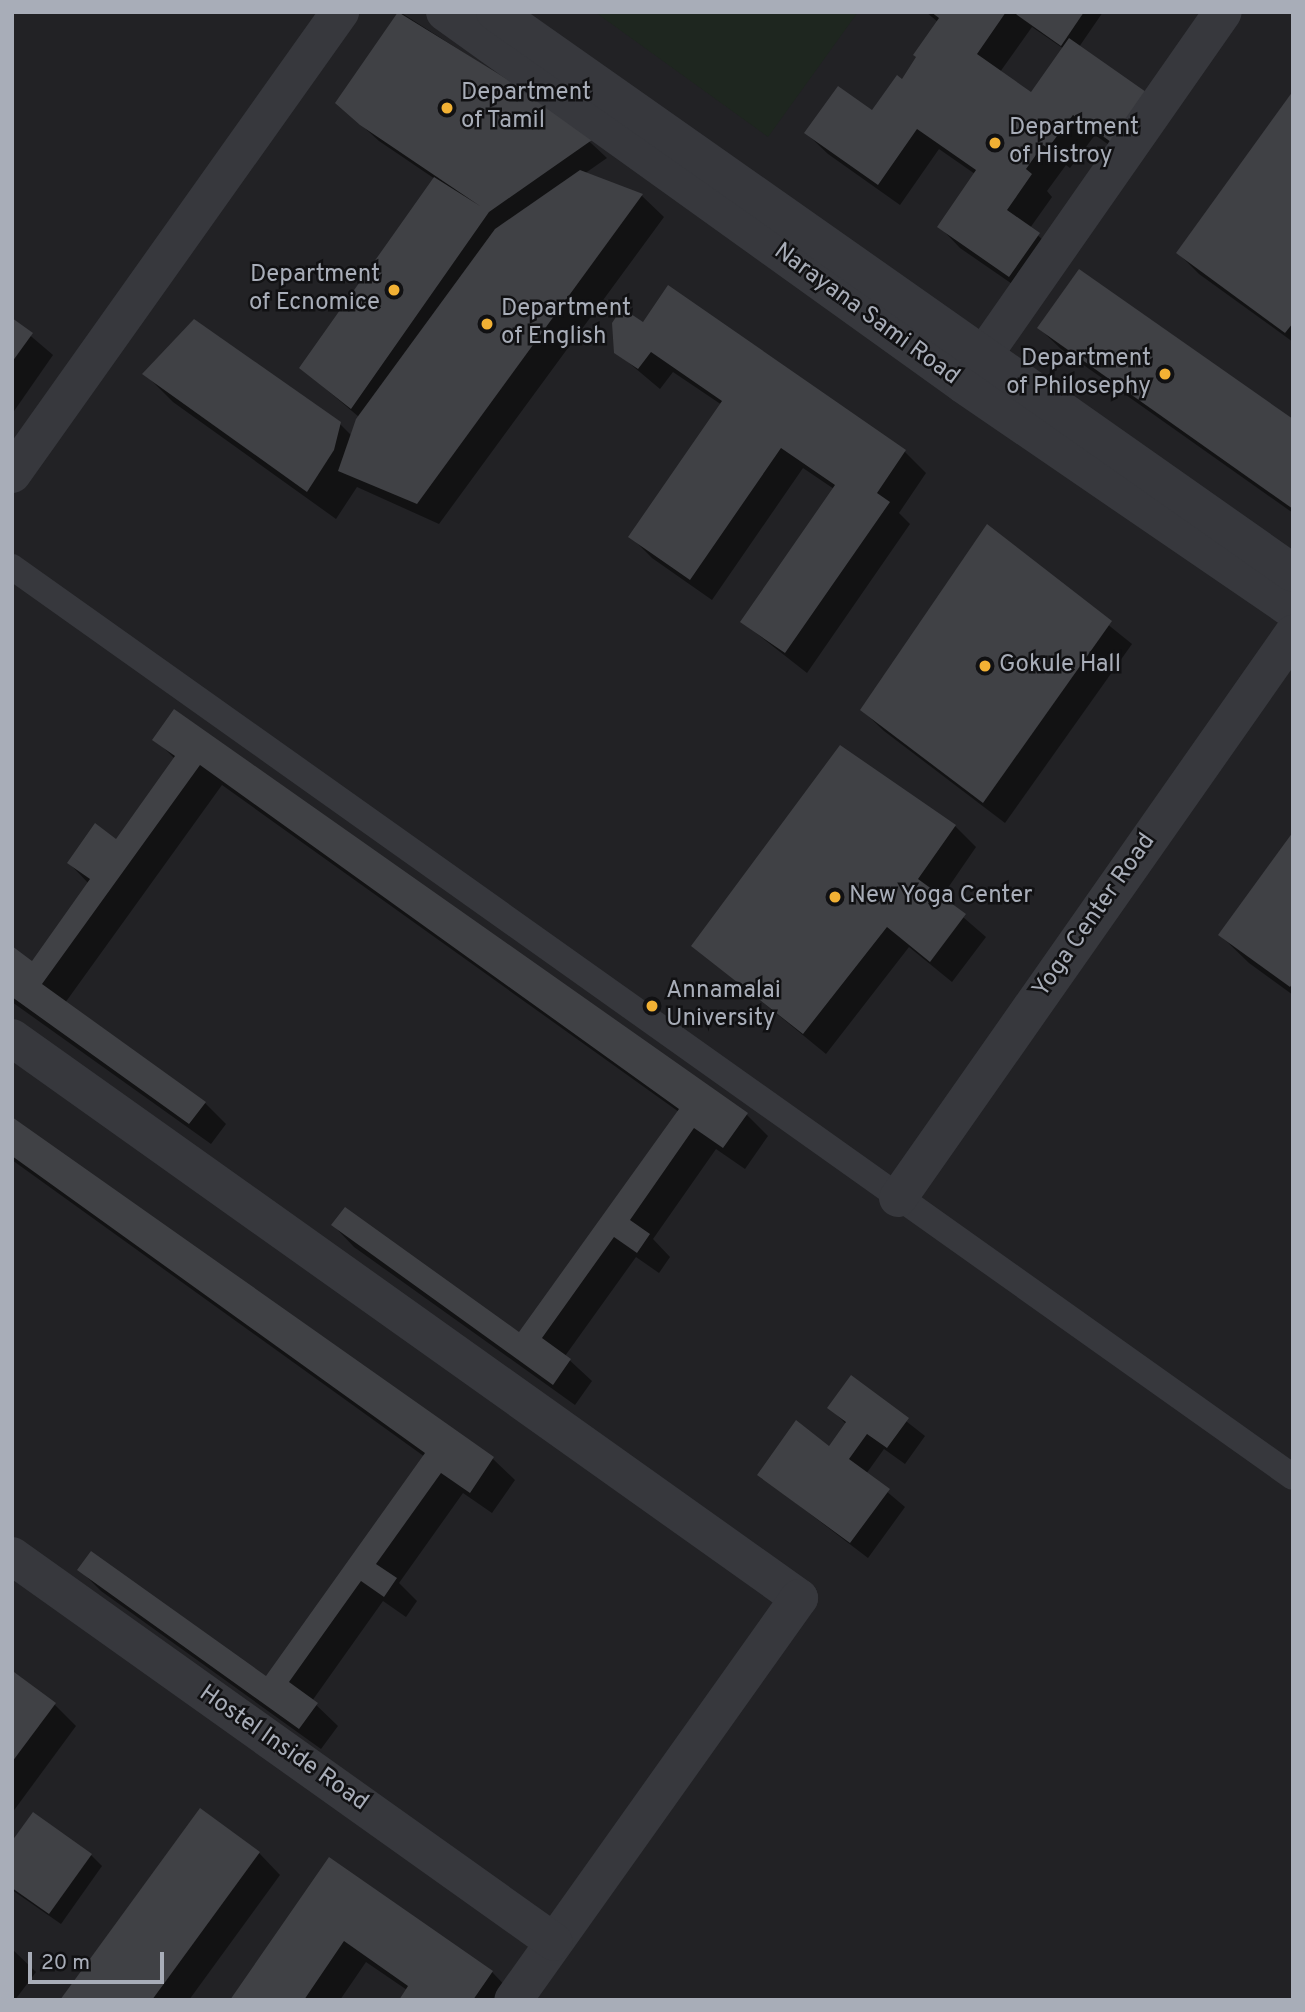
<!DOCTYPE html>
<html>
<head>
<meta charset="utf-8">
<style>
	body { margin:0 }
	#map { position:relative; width:1305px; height:2012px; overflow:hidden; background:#161618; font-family:Overpass,sans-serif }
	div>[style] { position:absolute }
	.built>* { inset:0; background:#222225 }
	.green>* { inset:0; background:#1e261f }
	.shadow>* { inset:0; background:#0007 }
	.building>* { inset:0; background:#404145 }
	.service>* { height:26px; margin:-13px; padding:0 13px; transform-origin:13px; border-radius:13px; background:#37383d }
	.pedestrian>* { height:38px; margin:-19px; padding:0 19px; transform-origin:19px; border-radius:19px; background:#37383d }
	.tertiary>* { height:38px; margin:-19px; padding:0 19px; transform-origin:19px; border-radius:19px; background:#37383d }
	.dots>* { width:19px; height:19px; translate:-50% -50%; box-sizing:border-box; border:4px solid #111113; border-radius:50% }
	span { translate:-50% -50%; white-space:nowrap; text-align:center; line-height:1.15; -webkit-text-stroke:5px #111113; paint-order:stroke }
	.poi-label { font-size:24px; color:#a8adb8 }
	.left { translate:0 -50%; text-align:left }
	.right { translate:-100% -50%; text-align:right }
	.street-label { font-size:24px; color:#a8adb8 }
	.frame { position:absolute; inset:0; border:14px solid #a8adb8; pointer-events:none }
	.scale { position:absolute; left:28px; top:1952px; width:136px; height:32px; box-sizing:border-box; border:4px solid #a8adb8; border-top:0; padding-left:9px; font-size:21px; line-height:24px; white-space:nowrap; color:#a8adb8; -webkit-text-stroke:5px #111113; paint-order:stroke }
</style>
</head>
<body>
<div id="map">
	<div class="built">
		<i style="clip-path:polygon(12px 12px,1293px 12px,1293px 2000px,12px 2000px)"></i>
	</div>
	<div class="green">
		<i style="clip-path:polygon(595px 12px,858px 12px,768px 137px)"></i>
	</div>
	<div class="shadow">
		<i style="clip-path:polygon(400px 12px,561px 115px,607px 158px,584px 174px,642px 196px,664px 217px,439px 524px,357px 487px,336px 519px,173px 402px,145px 374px,340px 424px,352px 436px,359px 417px,301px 368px,435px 179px,379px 141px,337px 103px)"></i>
		<i style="clip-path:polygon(evenodd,926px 12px,1103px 12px,1079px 47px,1133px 162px,1095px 135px,1070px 168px,1066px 165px,1047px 191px,1052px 197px,1030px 228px,1060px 256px,1031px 297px,960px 248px,939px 226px,975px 174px,939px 149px,900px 205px,828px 154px,806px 133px,872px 113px,903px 82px,938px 22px,926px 12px,1032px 27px,1064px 49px,1031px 94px,1000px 72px,1032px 27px)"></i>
		<i style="clip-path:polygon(1293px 94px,1293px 342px,1199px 274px,1178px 253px)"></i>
		<i style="clip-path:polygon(668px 287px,905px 452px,926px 473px,899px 513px,910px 524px,807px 673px,742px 622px,834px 489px,803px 468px,712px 600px,652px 558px,631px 537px,722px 405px,673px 372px,660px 389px,616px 352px,644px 324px)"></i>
		<i style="clip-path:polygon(12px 320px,53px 355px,12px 414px)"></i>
		<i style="clip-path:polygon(1039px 328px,1293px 421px,1293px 513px,1061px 349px)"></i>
		<i style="clip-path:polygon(987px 527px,1132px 644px,1005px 823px,884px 731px,862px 710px)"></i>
		<i style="clip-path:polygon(174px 711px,747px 1115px,768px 1136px,745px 1169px,716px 1149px,653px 1239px,670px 1257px,659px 1273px,636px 1257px,565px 1356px,592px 1381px,575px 1405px,354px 1247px,333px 1225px,519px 1335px,679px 1112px,222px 785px,65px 1003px,205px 1103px,226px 1124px,211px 1144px,12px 1002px,12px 949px,32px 963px,89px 884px,69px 863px,117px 841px,175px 759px,155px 739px)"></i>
		<i style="clip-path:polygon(955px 826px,976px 847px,941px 898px,986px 937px,952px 982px,909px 947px,826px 1054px,694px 946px)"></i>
		<i style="clip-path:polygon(1293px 835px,1293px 995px,1249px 963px,1220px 935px)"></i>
		<i style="clip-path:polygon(12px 1119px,493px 1459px,515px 1480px,492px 1513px,463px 1493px,399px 1583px,417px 1601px,406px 1617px,383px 1601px,312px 1701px,338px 1726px,321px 1749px,101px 1591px,79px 1569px,266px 1678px,425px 1457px,12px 1160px)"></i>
		<i style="clip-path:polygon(851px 1378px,925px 1436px,905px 1464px,884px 1449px,866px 1474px,905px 1507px,868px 1558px,759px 1475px,830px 1448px,847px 1425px,829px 1407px)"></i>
		<i style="clip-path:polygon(12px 1677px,54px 1704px,76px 1726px,12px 1813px)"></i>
		<i style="clip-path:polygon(12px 1844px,91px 1855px,102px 1866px,61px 1924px,12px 1890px)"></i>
		<i style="clip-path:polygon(259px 1853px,280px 1875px,189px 2000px,62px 2000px)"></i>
		<i style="clip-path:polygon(329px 1859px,492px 1972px,513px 1994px,509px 2000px,401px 2000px,407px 1990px,366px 1962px,340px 2000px,232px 2000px)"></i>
		<i style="clip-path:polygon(12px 1949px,36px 1972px,15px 2000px,12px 2000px)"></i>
	</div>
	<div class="building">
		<i style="clip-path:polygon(398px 12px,562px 113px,592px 140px,489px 212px,351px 409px,299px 368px,434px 177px,480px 206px,360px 125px,335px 103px)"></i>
		<i style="clip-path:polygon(931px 12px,1006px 12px,977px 54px,1031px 92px,1069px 38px,1146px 92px,1111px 142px,1073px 115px,1048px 148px,1043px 145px,1026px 169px,1032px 174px,1007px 210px,1040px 233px,1009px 277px,937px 227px,976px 170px,917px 129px,878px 185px,804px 133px,838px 86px,872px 110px,897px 75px,902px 79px,916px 57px,913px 55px,939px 18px)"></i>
		<i style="clip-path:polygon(1013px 12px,1084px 12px,1061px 46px)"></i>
		<i style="clip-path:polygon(1293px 91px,1293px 323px,1285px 333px,1176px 253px)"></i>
		<i style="clip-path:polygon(580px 170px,643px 194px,417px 504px,338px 471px,356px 419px,495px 229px)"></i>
		<i style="clip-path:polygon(1079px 269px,1293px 419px,1293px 509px,1037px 328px)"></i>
		<i style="clip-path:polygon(668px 285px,906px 450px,877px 493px,890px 502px,785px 653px,740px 622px,835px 485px,781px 448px,690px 580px,628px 537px,722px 401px,651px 352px,638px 369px,614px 353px,612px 323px,622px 308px,643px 322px)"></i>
		<i style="clip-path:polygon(12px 318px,33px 333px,12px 362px)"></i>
		<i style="clip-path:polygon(194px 319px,341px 422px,334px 450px,307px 492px,142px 374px)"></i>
		<i style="clip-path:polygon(987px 524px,1112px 621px,983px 803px,860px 710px)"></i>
		<i style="clip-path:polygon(174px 709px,748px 1113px,723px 1148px,694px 1128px,630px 1220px,650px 1234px,637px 1253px,614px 1237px,542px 1338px,571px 1359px,553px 1385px,331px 1225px,345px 1207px,519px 1332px,679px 1109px,200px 765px,42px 984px,206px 1102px,189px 1124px,12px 997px,12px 946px,32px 961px,90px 879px,67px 863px,95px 823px,116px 839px,175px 756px,152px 740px)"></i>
		<i style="clip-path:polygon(840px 745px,956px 825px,918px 879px,966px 914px,930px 962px,887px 927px,803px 1034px,691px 946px)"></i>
		<i style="clip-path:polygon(1293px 832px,1293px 983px,1290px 987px,1218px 935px)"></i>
		<i style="clip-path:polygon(12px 1117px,494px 1457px,470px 1493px,441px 1473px,376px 1564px,397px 1578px,384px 1597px,361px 1581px,289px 1682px,318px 1703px,299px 1729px,77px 1570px,91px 1551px,266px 1676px,425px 1453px,12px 1156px)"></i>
		<i style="clip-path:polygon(851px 1375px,909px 1418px,887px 1448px,867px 1434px,849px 1459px,890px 1489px,850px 1543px,757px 1475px,796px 1420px,829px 1446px,846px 1422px,827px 1408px)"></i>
		<i style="clip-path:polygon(14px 1672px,56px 1703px,12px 1762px,12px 1674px)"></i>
		<i style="clip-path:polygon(200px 1808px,260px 1852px,152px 2000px,60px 2000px)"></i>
		<i style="clip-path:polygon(33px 1812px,92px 1854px,49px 1914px,12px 1888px,12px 1841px)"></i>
		<i style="clip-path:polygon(329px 1857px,493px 1971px,473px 2000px,399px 2000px,408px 1986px,344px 1941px,304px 2000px,230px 2000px)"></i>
	</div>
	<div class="service">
		<i style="left:12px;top:567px;width:1571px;rotate:35.39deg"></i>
	</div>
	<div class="pedestrian">
		<i style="left:964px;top:383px;width:452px;rotate:-55.1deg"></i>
		<i style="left:12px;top:474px;width:567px;rotate:-54.63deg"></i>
		<i style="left:12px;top:1038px;width:966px;rotate:35.43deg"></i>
		<i style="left:799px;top:1598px;width:493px;rotate:125.4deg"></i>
		<i style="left:12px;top:1556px;width:665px;rotate:35.46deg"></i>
	</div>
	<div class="tertiary">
		<i style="left:445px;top:12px;width:638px;rotate:35.68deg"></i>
		<i style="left:963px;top:384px;width:400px;rotate:34.4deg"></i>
		<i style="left:495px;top:12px;width:975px;rotate:35.11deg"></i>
		<i style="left:898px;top:1198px;width:689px;rotate:-54.99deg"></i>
	</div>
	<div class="dots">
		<i style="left:447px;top:108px;background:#f2b134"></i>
		<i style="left:995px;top:143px;background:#f2b134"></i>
		<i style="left:394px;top:290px;background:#f2b134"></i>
		<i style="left:487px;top:324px;background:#f2b134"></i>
		<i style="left:1165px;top:374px;background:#f2b134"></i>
		<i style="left:985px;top:666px;background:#f2b134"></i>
		<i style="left:835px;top:897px;background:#f2b134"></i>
		<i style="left:652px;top:1006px;background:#f2b134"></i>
	</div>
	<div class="poi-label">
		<span class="left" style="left:461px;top:108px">Department<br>of Tamil</span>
		<span class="left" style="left:1009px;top:143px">Department<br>of Histroy</span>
		<span class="right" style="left:380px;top:290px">Department<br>of Ecnomice</span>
		<span class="left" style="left:501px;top:324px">Department<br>of English</span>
		<span class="right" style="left:1151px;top:374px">Department<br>of Philosephy</span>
		<span class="left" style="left:999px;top:666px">Gokule Hall</span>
		<span class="left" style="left:849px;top:897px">New Yoga Center</span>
		<span class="left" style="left:666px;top:1006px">Annamalai<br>University</span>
	</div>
	<div class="street-label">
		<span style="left:866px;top:315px;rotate:36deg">Narayana Sami Road</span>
		<span style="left:1095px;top:916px;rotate:-55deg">Yoga Center Road</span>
		<span style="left:283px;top:1749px;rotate:35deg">Hostel Inside Road</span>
	</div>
	<div class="frame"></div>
	<div class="scale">20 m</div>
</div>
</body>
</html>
